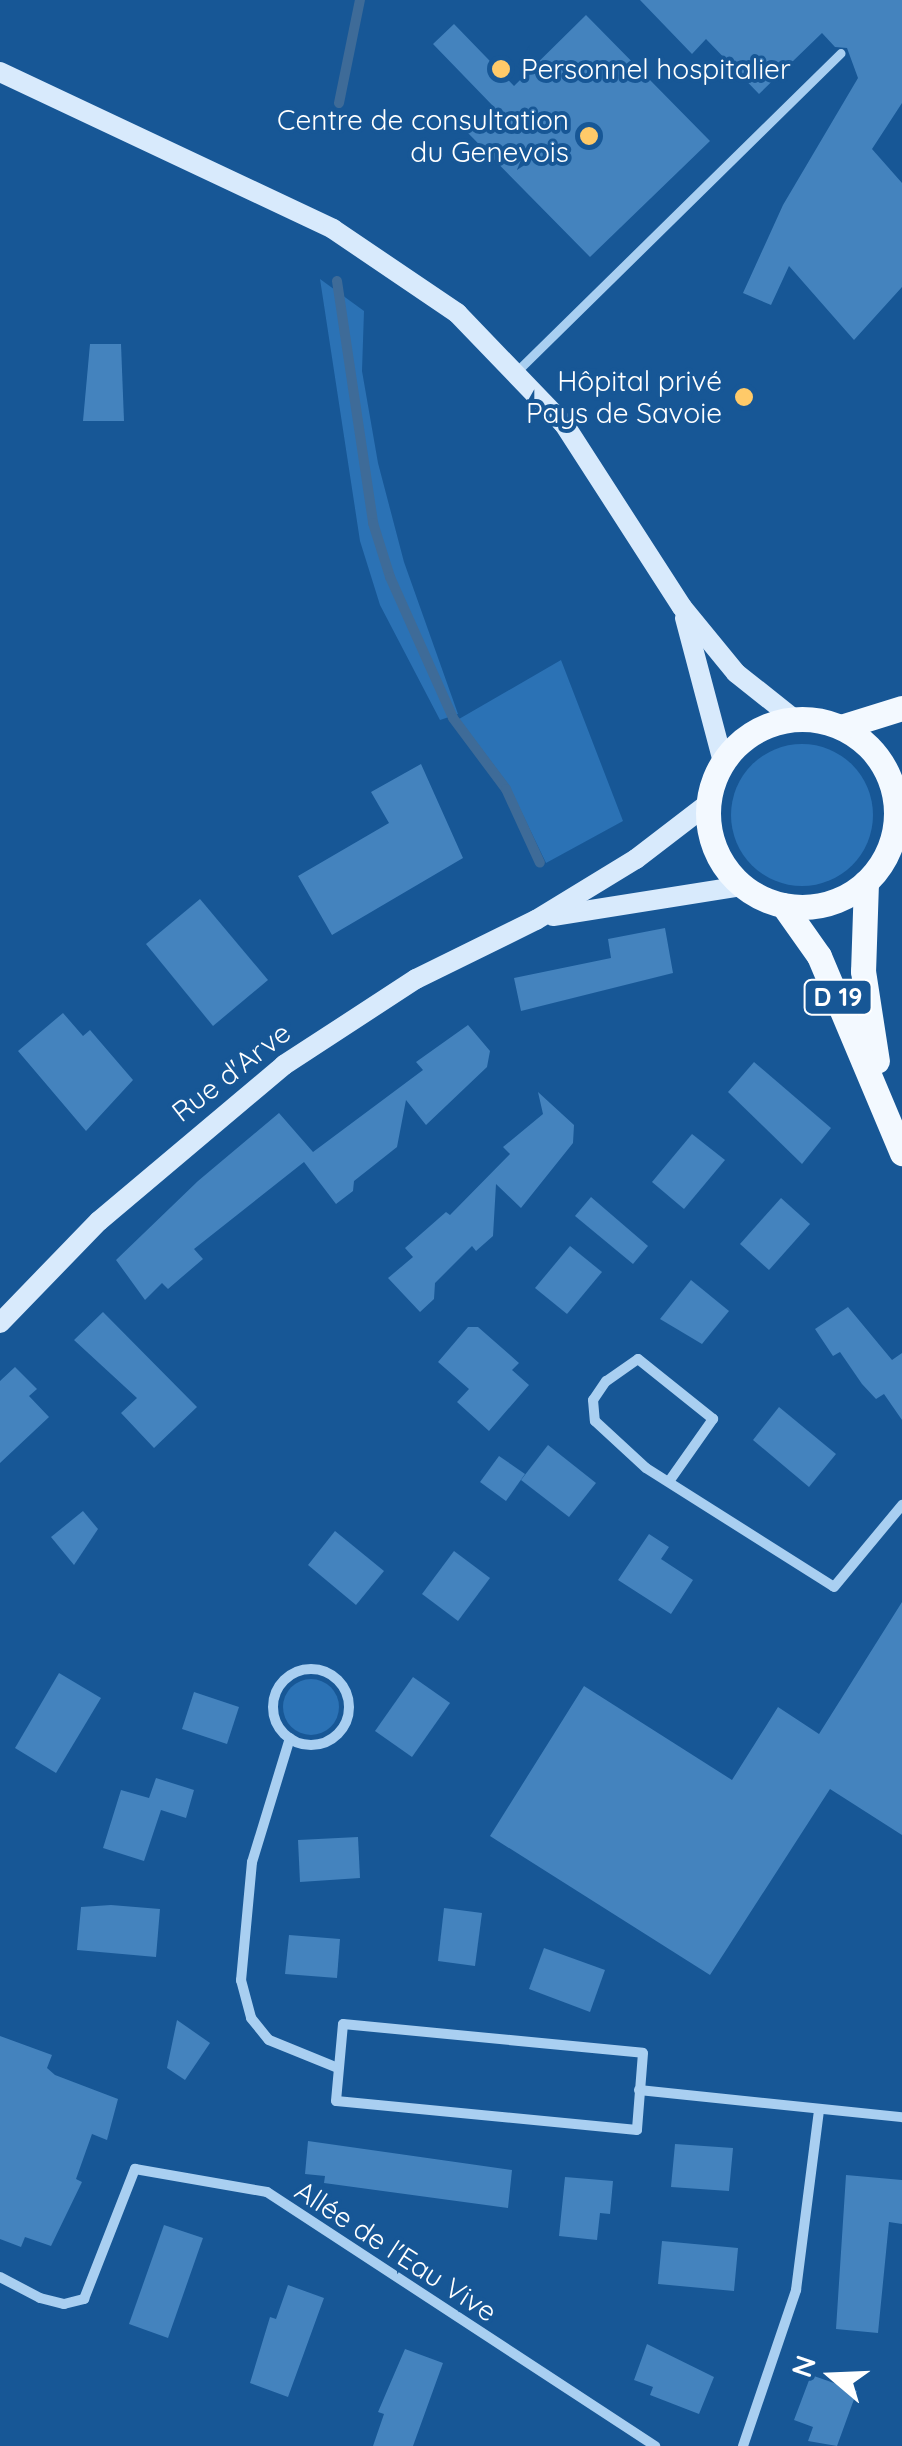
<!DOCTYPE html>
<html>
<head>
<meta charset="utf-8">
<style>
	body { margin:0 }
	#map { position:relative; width:902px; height:2446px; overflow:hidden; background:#175796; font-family:Quicksand,sans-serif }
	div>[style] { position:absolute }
	.green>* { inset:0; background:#2b72b5 }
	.round { border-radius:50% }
	.stream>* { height:10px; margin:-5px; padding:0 5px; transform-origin:5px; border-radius:5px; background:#3e6b98 }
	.building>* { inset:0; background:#4483be }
	.pedestrian>* { height:9px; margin:-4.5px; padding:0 4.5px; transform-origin:4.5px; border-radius:4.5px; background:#a9cff1 }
	.minor>* { height:10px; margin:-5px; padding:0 5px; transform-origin:5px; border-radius:5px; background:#a9cff1 }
	.minor>.ring { margin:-5px; padding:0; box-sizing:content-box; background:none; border:10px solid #a9cff1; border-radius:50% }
	.secondary>* { height:20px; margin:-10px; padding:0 10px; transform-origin:10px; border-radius:10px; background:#d8eafc }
	.primary>* { height:25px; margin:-12.5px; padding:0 12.5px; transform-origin:12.5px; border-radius:12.5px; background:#f3f9ff }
	.primary>.ring { margin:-12.5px; padding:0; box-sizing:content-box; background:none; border:25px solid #f3f9ff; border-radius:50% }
	.dots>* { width:28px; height:28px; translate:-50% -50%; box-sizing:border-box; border:5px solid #175796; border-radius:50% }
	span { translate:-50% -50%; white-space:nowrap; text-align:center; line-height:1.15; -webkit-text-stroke:8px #175796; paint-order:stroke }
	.shield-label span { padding:2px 8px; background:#175796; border:2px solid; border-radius:8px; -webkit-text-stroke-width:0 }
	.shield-label { font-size:25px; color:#fff; font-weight:700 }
	.poi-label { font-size:28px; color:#fff }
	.left { translate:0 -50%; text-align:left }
	.right { translate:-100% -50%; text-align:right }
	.street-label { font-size:28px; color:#fff }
	.north { position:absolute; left:782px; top:2326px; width:100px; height:100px; -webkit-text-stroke:8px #175796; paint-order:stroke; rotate:289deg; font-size:28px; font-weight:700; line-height:40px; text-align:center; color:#fff }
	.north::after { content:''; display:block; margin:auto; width:35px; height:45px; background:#fff; clip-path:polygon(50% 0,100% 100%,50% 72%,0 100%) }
</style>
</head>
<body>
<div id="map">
	<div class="green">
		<i style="clip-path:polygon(320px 279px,364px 311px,362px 371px,378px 463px,404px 562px,458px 714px,440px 720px,380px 605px,360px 541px)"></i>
		<i style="clip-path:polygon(561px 660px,623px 821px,546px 863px,508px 784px,459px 719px)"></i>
		<i class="round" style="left:731px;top:744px;width:142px;height:142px"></i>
		<i class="round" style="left:283px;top:1679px;width:56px;height:56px"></i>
	</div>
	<div class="stream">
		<i style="left:339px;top:103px;width:105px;rotate:-78.5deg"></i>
		<i style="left:337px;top:281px;width:245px;rotate:81.5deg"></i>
		<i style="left:373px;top:523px;width:57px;rotate:72.5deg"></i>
		<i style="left:390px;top:577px;width:154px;rotate:65.9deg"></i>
		<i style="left:453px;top:718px;width:89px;rotate:53.3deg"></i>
		<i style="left:506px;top:789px;width:81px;rotate:65.3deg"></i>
	</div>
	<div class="building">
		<i style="clip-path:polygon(640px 0,902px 0,902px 103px,872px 149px,902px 183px,902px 287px,854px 340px,789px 266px,771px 305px,743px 293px,783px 205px,858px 78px,847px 48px,835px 47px,822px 33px,759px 94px,706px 39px,692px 54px)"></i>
		<i style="clip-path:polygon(586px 15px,710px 141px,590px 257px,467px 132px,493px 106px,433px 44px,454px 24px,514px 86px)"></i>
		<i style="clip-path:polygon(90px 344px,121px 344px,124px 421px,83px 421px)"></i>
		<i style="clip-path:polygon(421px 764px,463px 858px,332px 935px,298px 876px,389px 823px,371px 792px)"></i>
		<i style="clip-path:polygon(200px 899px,268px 980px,213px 1026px,146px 944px)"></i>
		<i style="clip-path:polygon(665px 928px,673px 973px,521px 1011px,514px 978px,611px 958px,608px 939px)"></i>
		<i style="clip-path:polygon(63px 1013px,83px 1036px,90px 1030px,133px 1080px,86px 1131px,18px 1051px)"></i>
		<i style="clip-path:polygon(468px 1025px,490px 1051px,487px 1067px,426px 1125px,406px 1100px,397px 1147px,354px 1181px,353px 1191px,336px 1204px,304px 1162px,194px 1249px,203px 1259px,168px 1289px,162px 1283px,145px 1300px,116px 1260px,198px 1181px,279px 1113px,313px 1152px,423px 1070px,416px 1062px)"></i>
		<i style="clip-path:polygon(754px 1062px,831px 1128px,802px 1164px,728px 1092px)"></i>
		<i style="clip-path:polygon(538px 1092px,574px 1125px,573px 1143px,521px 1208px,496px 1184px,493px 1236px,476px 1251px,472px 1246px,435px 1283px,434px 1299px,420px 1312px,388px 1278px,413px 1257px,405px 1248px,446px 1212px,450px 1215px,510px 1154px,503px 1147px,543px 1114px)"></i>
		<i style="clip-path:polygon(692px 1134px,725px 1160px,684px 1209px,652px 1182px)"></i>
		<i style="clip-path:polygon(591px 1197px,648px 1246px,633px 1264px,575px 1216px)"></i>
		<i style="clip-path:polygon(781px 1198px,810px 1224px,769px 1270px,740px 1244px)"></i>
		<i style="clip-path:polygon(570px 1246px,602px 1272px,567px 1314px,535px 1288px)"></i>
		<i style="clip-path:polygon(691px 1280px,729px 1311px,702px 1344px,660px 1319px)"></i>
		<i style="clip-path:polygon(848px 1307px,892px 1360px,902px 1353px,902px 1420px,884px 1394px,876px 1399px,862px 1384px,840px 1352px,833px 1356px,815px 1329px)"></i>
		<i style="clip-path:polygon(103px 1312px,197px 1407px,154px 1448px,121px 1413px,137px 1398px,74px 1340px)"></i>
		<i style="clip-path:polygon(468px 1327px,478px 1327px,519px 1363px,512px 1370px,529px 1385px,489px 1431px,457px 1402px,469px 1389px,438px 1362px)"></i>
		<i style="clip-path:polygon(15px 1367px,37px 1389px,29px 1396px,49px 1417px,0 1463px,0 1381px)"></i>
		<i style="clip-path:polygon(779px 1407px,836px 1454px,809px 1487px,753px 1440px)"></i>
		<i style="clip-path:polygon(548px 1445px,596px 1483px,569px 1517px,521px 1480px)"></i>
		<i style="clip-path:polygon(499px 1456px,525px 1474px,506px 1501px,480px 1482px)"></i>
		<i style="clip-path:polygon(83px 1511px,98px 1529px,74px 1565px,51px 1537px)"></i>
		<i style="clip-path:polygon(335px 1531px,384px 1571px,356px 1605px,308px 1565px)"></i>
		<i style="clip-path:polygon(649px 1534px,669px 1547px,661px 1559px,693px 1580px,671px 1614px,618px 1580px)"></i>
		<i style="clip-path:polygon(454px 1551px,490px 1578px,458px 1621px,422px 1594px)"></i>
		<i style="clip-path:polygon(902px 1602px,902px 1835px,830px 1789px,710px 1975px,490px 1836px,584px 1686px,732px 1780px,778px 1707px,819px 1734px)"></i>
		<i style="clip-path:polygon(59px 1673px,101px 1698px,56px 1773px,15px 1748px)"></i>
		<i style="clip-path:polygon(413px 1677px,450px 1703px,412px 1757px,375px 1731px)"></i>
		<i style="clip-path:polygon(194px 1692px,239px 1707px,227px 1744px,182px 1729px)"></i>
		<i style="clip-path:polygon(156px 1778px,194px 1790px,186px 1818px,161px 1810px,144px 1861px,103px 1848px,121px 1790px,149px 1798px)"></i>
		<i style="clip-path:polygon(358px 1837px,360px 1878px,300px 1882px,298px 1840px)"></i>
		<i style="clip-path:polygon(111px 1905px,160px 1909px,156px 1957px,77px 1950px,81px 1907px)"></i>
		<i style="clip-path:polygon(444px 1908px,482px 1913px,475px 1966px,438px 1961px)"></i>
		<i style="clip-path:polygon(289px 1935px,340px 1939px,337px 1978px,285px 1974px)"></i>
		<i style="clip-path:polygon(544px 1948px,605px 1970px,590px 2012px,529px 1989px)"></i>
		<i style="clip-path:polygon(177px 2020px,210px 2043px,185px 2080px,167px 2068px)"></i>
		<i style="clip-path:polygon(0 2036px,52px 2055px,47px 2068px,55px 2075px,118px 2099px,107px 2140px,92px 2134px,76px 2179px,82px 2182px,51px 2246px,25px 2237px,21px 2247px,0 2239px)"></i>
		<i style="clip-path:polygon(308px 2141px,512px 2170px,508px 2208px,324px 2183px,325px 2176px,305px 2174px)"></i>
		<i style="clip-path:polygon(675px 2144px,733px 2148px,729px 2191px,671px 2187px)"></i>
		<i style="clip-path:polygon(846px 2175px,902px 2180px,902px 2224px,889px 2222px,878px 2333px,836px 2329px)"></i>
		<i style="clip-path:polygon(565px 2177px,613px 2181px,610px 2214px,600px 2213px,597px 2240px,559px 2236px)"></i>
		<i style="clip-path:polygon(164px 2225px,203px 2238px,168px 2338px,129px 2324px)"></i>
		<i style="clip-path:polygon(662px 2241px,738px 2248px,734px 2291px,658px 2284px)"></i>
		<i style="clip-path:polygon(288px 2285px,324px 2298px,288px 2397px,250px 2383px,270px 2317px,276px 2319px)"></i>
		<i style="clip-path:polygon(647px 2344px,714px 2377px,699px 2414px,650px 2395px,653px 2387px,634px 2380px)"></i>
		<i style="clip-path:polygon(405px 2349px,443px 2363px,413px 2446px,373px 2446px,384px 2414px,378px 2412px)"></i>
		<i style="clip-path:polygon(811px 2375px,857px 2391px,837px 2446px,808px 2441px,813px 2427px,794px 2420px)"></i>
	</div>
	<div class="pedestrian">
		<i style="left:516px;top:372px;width:455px;rotate:-44.5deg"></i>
	</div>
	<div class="minor">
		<i style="left:670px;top:1480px;width:75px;rotate:-54.8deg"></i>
		<i style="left:713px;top:1419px;width:96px;rotate:-141.3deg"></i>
		<i style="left:638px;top:1359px;width:39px;rotate:145deg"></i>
		<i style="left:606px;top:1381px;width:23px;rotate:124deg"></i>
		<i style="left:593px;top:1400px;width:21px;rotate:85deg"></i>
		<i style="left:595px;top:1421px;width:69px;rotate:42.7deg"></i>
		<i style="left:646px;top:1468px;width:222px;rotate:32.3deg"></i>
		<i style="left:834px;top:1587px;width:107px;rotate:-50.3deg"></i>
		<i class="ring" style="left:273px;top:1669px;width:66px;height:66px"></i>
		<i style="left:290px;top:1738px;width:130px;rotate:107deg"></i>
		<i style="left:252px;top:1862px;width:119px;rotate:95.3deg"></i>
		<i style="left:241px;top:1980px;width:39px;rotate:75deg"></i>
		<i style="left:251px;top:2018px;width:28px;rotate:51deg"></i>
		<i style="left:269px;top:2040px;width:74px;rotate:22.1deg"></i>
		<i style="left:343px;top:2024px;width:301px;rotate:5.5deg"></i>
		<i style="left:643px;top:2053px;width:77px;rotate:94.5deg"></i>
		<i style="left:637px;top:2130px;width:302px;rotate:-174.5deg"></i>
		<i style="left:336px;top:2101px;width:77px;rotate:-84.8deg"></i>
		<i style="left:639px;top:2090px;width:264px;rotate:5.9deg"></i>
		<i style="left:0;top:2277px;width:45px;rotate:27.7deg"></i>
		<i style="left:40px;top:2298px;width:25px;rotate:14deg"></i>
		<i style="left:64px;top:2304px;width:21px;rotate:-14deg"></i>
		<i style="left:84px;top:2299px;width:140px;rotate:-68.6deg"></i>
		<i style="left:135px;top:2169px;width:134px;rotate:9.9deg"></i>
		<i style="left:267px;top:2192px;width:464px;rotate:33.2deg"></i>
		<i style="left:743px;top:2446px;width:165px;rotate:-71.2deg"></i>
		<i style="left:796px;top:2290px;width:181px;rotate:-82.7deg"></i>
	</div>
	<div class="secondary">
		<i style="left:0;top:72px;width:368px;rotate:25.2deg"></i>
		<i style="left:333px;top:229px;width:150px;rotate:34.1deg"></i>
		<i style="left:457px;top:313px;width:154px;rotate:46.1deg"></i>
		<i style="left:564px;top:424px;width:218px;rotate:57.2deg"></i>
		<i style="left:682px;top:607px;width:85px;rotate:50.7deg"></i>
		<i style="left:736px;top:673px;width:74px;rotate:38.4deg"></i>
		<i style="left:685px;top:618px;width:149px;rotate:75.2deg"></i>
		<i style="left:553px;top:916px;width:192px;rotate:-9deg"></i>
		<i style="left:0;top:1323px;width:142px;rotate:-45.9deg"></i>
		<i style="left:99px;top:1221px;width:242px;rotate:-40.1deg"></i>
		<i style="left:284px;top:1065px;width:158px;rotate:-33.1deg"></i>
		<i style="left:416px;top:979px;width:134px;rotate:-26.2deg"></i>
		<i style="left:536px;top:920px;width:117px;rotate:-31.4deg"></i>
		<i style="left:636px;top:859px;width:92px;rotate:-37.5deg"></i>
	</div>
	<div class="primary">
		<i class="ring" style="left:708px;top:719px;width:163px;height:163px"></i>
		<i style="left:841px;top:727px;width:64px;rotate:-17.3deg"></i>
		<i style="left:866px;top:882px;width:89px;rotate:91.9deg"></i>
		<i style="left:863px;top:971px;width:91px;rotate:81.2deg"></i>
		<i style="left:783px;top:905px;width:62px;rotate:54.8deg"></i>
		<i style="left:819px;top:956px;width:214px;rotate:67.2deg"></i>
	</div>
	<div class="dots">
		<i style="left:501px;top:69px;background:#ffca69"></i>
		<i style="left:589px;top:136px;background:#ffca69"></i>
		<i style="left:744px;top:397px;background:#ffca69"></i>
	</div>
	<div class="shield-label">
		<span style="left:838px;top:997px">D 19</span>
	</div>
	<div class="poi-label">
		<span class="left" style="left:521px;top:69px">Personnel hospitalier</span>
		<span class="right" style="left:569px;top:136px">Centre de consultation<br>du Genevois</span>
		<span class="right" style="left:722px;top:397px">Hôpital privé<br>Pays de Savoie</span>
	</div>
	<div class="street-label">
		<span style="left:231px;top:1072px;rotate:-38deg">Rue d'Arve</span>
		<span style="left:396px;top:2251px;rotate:33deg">Allée de l'Eau Vive</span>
	</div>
	<div class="north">N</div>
</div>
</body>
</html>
